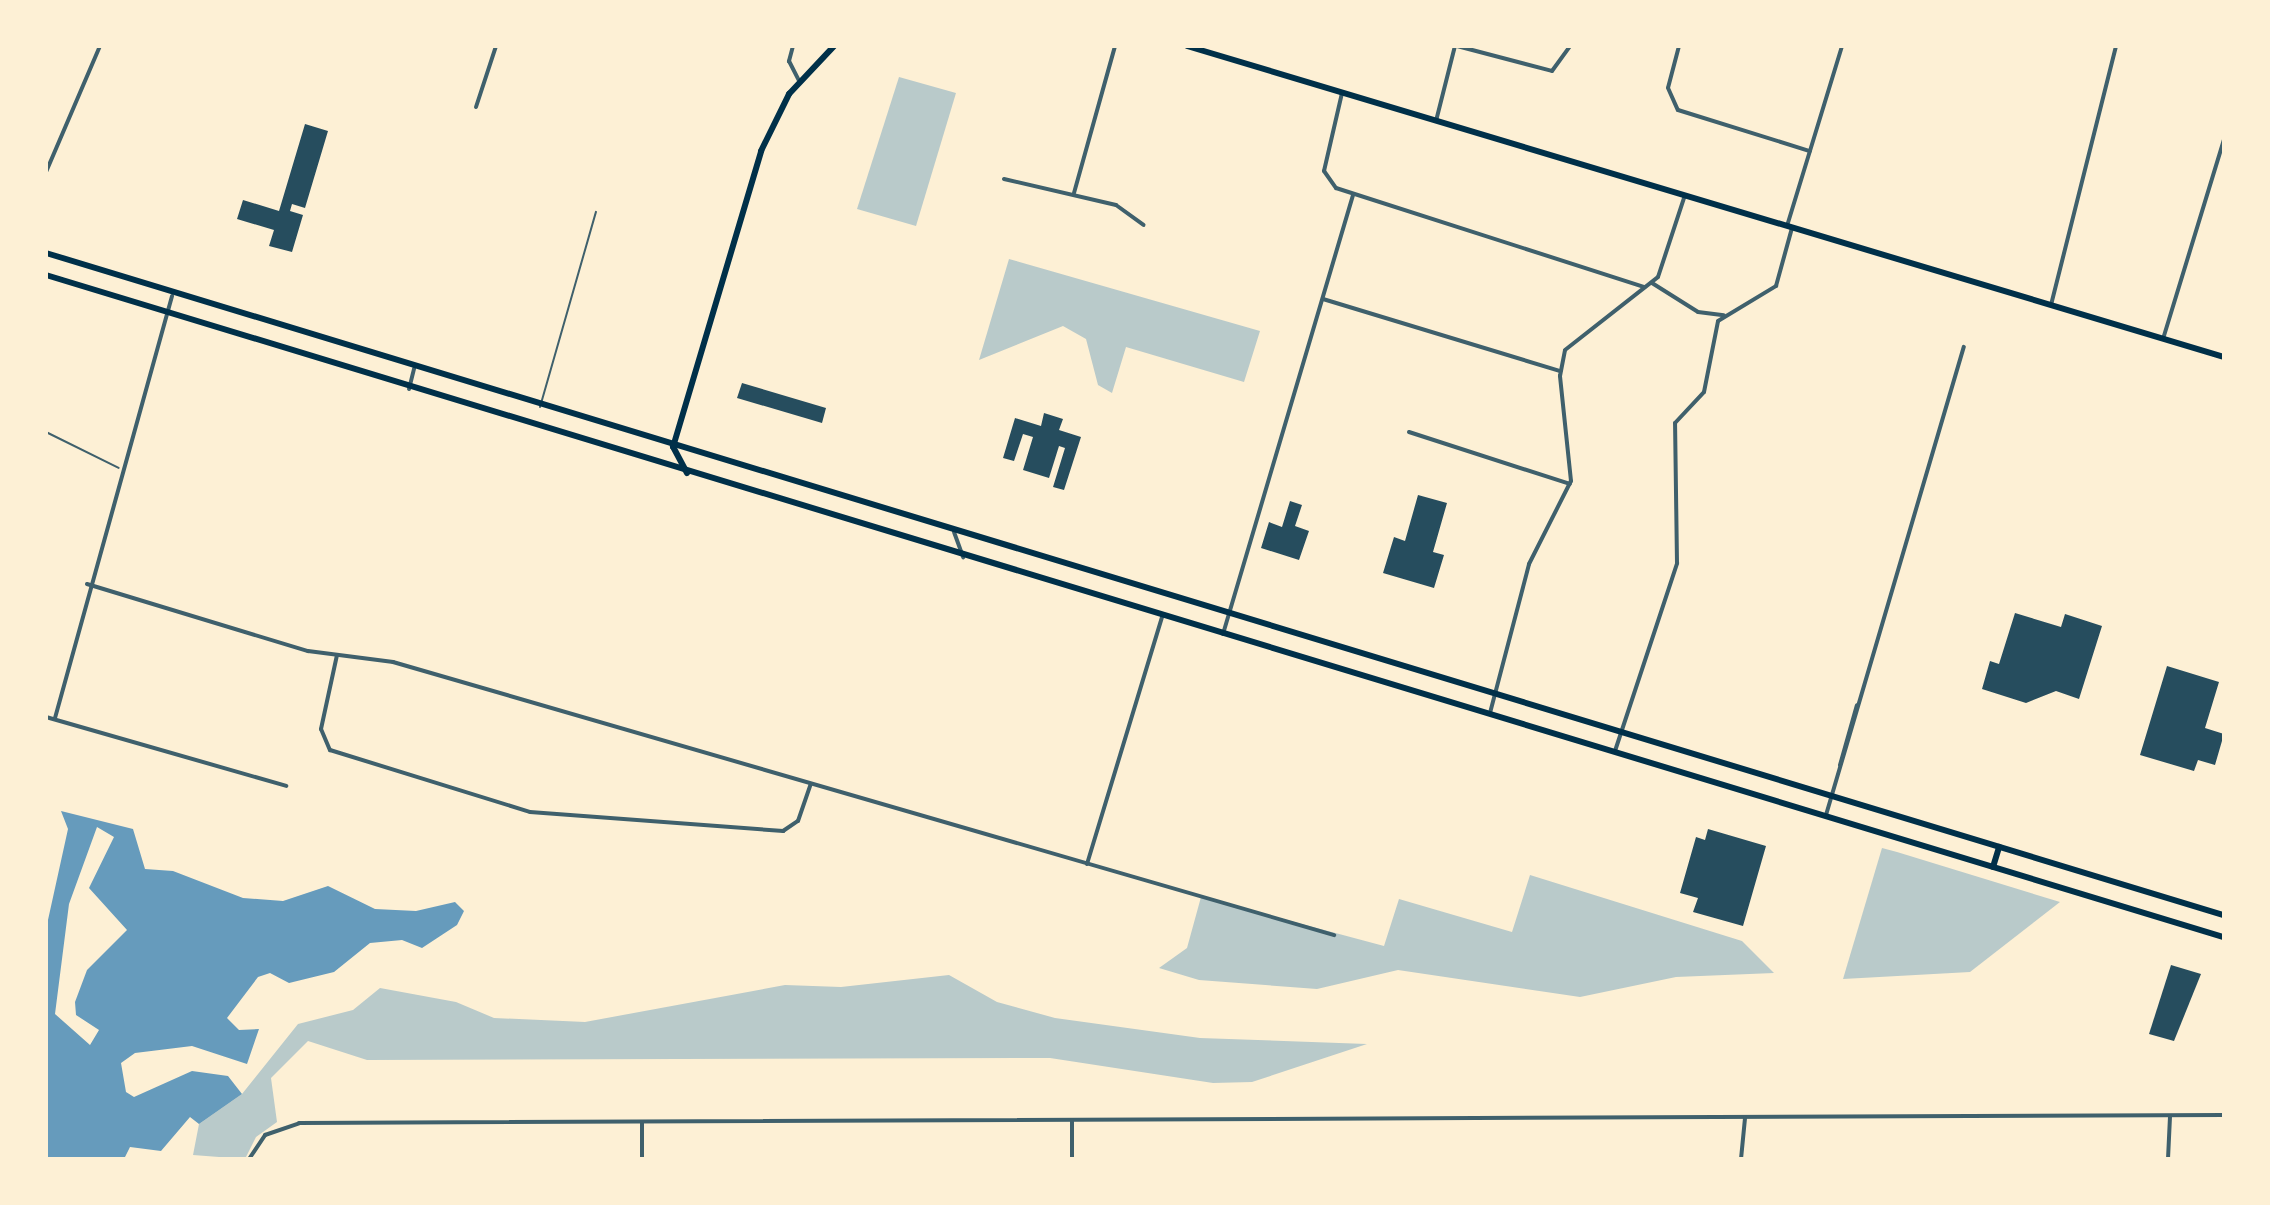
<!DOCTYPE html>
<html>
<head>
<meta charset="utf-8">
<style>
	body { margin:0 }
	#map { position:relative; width:2270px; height:1205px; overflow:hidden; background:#fdf0d5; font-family:"Source Sans 3",sans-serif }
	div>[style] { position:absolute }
	.green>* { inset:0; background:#b9caca }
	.water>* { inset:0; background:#669bbc }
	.building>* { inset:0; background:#264d5e }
	.service>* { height:2px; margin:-1px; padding:0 1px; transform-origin:1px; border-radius:1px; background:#3f606c }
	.minor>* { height:4px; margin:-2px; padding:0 2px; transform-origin:2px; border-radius:2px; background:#3f606c }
	.secondary>* { height:6px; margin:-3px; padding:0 3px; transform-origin:3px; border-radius:3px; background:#003049 }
	.primary>* { height:6px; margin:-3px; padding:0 3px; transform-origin:3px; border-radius:3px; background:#003049 }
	span { translate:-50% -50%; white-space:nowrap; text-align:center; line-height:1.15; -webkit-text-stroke:6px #fdf0d5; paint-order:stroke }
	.frame { position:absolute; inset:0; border:48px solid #fdf0d5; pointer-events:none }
</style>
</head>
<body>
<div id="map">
	<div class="green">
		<i style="clip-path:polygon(899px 77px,956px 93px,916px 226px,857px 209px)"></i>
		<i style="clip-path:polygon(1009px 259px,1260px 331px,1244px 382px,1126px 347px,1112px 393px,1098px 385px,1086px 339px,1063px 326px,979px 360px)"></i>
		<i style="clip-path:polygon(1882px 848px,1897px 852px,2060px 902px,1970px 972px,1843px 979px)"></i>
		<i style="clip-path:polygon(1530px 875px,1742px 941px,1774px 973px,1676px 977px,1580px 997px,1398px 970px,1317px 989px,1199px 980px,1159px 968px,1187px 948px,1201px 897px,1384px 946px,1399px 899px,1512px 932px)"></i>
		<i style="clip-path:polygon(949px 975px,997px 1002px,1055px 1018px,1200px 1038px,1367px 1044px,1252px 1082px,1213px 1083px,1050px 1058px,367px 1060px,308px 1041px,271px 1078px,277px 1122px,256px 1137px,245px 1159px,193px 1155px,199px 1124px,242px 1094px,298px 1024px,353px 1010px,380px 988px,456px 1002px,494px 1018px,585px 1022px,785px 985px,841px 987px)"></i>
	</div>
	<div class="water">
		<i style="clip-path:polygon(evenodd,61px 811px,133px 829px,145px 869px,173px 871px,243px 898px,283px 901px,328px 886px,375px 909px,416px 911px,455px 902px,464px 911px,457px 925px,422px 948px,402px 940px,370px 943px,334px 972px,289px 983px,270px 973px,258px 977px,227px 1018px,239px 1030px,259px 1029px,247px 1064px,192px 1046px,135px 1053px,121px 1063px,126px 1092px,134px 1097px,192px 1071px,228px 1076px,242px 1094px,199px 1124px,190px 1117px,161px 1151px,130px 1147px,124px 1159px,46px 1159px,46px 929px,68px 829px,61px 811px,97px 827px,114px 837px,89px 888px,127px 930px,87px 970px,75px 1002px,76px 1015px,99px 1030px,90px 1045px,55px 1014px,69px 904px,97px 827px)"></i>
	</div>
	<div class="building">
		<i style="clip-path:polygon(305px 124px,328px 131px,305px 208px,292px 204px,290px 211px,303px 215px,292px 252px,269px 246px,274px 230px,237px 219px,243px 200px,279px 211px)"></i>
		<i style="clip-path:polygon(742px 383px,826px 408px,822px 423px,737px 398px)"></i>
		<i style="clip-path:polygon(1044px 413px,1063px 419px,1059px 430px,1081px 437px,1064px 490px,1053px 487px,1065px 448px,1059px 446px,1049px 478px,1023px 470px,1033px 437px,1023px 434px,1014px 461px,1003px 458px,1015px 418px,1041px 426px)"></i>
		<i style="clip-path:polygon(1418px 495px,1447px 503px,1433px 552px,1444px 555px,1434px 588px,1383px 573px,1394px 537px,1405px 541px)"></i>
		<i style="clip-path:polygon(1290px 501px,1302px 505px,1295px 526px,1309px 531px,1299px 560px,1261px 548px,1269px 522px,1282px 527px)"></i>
		<i style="clip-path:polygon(2015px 613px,2061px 627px,2065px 614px,2102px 626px,2079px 699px,2056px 691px,2026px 703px,1982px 689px,1990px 661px,1999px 664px)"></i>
		<i style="clip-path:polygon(2167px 666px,2219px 682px,2205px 728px,2224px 734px,2215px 765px,2198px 760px,2194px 771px,2140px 755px)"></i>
		<i style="clip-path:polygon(1708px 829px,1766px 846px,1743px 926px,1693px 912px,1698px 898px,1680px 893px,1696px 837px,1705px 840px)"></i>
		<i style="clip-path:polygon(2171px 965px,2201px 974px,2174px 1041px,2149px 1034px)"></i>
	</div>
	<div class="service">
		<i style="left:540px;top:407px;width:203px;rotate:-74deg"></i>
		<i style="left:46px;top:432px;width:81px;rotate:26.3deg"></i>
	</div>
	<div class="minor">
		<i style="left:793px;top:46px;width:16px;rotate:105deg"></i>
		<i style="left:789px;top:61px;width:22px;rotate:63deg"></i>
		<i style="left:1457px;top:46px;width:98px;rotate:14.7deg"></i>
		<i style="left:1552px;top:71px;width:31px;rotate:-54deg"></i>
		<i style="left:1679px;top:46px;width:43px;rotate:104.7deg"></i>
		<i style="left:1668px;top:88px;width:24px;rotate:66deg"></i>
		<i style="left:1678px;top:110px;width:138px;rotate:17.3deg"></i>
		<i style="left:1342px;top:93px;width:80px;rotate:103deg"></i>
		<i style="left:1324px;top:171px;width:21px;rotate:55deg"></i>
		<i style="left:1336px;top:188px;width:324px;rotate:17.8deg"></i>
		<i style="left:476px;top:107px;width:64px;rotate:-71.8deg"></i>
		<i style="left:1436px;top:121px;width:77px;rotate:-75.8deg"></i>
		<i style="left:46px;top:172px;width:137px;rotate:-66.8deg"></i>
		<i style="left:1004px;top:179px;width:115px;rotate:13.1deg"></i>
		<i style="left:1116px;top:205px;width:34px;rotate:36deg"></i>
		<i style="left:1074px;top:193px;width:153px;rotate:-74.4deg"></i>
		<i style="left:1787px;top:226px;width:188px;rotate:-73deg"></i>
		<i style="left:1652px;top:283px;width:54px;rotate:32.2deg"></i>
		<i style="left:1698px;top:312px;width:26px;rotate:7deg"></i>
		<i style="left:1323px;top:299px;width:248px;rotate:16.9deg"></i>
		<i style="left:2051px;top:305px;width:267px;rotate:-75.9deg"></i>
		<i style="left:2163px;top:339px;width:208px;rotate:-73deg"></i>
		<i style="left:409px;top:389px;width:21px;rotate:-76deg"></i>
		<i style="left:1409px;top:432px;width:169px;rotate:17.9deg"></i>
		<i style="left:954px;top:532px;width:27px;rotate:70deg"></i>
		<i style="left:87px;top:584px;width:231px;rotate:16.9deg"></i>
		<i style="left:308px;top:651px;width:86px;rotate:7.4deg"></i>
		<i style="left:393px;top:662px;width:980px;rotate:16.18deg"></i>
		<i style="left:1223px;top:634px;width:458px;rotate:-73.5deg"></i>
		<i style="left:337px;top:655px;width:76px;rotate:102.2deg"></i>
		<i style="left:321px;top:729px;width:23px;rotate:67deg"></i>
		<i style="left:330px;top:750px;width:209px;rotate:17.2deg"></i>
		<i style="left:530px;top:812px;width:254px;rotate:4.3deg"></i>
		<i style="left:783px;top:831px;width:18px;rotate:-34deg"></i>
		<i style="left:798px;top:821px;width:39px;rotate:-71deg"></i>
		<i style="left:1490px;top:713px;width:154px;rotate:-75.3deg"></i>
		<i style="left:1529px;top:564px;width:93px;rotate:-63.2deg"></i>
		<i style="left:1571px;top:481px;width:106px;rotate:-96deg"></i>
		<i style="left:1560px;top:376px;width:26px;rotate:-79deg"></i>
		<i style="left:1565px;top:350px;width:118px;rotate:-38.1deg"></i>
		<i style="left:1658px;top:277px;width:86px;rotate:-71.8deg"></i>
		<i style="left:46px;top:717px;width:250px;rotate:16deg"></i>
		<i style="left:55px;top:718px;width:438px;rotate:-74.5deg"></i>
		<i style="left:1615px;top:751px;width:198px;rotate:-71.7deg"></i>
		<i style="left:1677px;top:563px;width:140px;rotate:-90.8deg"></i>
		<i style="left:1675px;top:423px;width:42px;rotate:-46.9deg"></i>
		<i style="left:1704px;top:392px;width:72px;rotate:-78.8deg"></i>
		<i style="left:1718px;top:321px;width:68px;rotate:-31.1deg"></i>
		<i style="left:1776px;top:286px;width:60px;rotate:-74.6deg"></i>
		<i style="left:1840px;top:765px;width:62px;rotate:-74.2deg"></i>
		<i style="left:1826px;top:815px;width:488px;rotate:-73.6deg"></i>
		<i style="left:1087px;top:864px;width:258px;rotate:-73.1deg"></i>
		<i style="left:642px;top:1122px;width:37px;rotate:90deg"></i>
		<i style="left:249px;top:1159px;width:29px;rotate:-56deg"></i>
		<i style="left:265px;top:1135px;width:36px;rotate:-19deg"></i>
		<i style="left:299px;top:1123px;width:1925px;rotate:-0.24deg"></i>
		<i style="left:1072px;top:1159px;width:39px;rotate:-90deg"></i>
		<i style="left:1741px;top:1159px;width:41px;rotate:-84.4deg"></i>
		<i style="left:2168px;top:1159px;width:43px;rotate:-87.3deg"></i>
	</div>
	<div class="secondary">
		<i style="left:1187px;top:46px;width:1083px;rotate:16.69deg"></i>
		<i style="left:687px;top:473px;width:30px;rotate:-118deg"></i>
		<i style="left:673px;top:447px;width:309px;rotate:-73.4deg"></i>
		<i style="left:761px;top:151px;width:64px;rotate:-63.8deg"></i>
		<i style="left:789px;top:94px;width:66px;rotate:-46.8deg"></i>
	</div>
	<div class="primary">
		<i style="left:46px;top:253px;width:2276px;rotate:16.91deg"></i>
		<i style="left:46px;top:275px;width:2276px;rotate:16.91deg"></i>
		<i style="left:1993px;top:867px;width:21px;rotate:-73deg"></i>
	</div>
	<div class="frame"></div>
</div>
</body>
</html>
